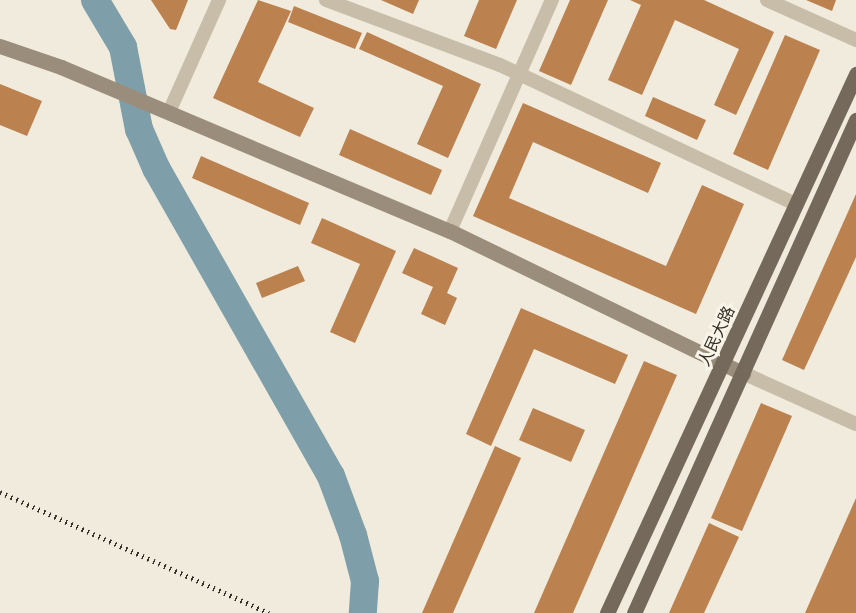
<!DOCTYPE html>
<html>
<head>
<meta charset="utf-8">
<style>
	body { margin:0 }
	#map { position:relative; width:856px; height:613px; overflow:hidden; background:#f0ebdc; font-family:Inter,"Noto Sans SC",sans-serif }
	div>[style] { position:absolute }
	.river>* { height:28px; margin:-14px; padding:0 14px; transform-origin:14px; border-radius:14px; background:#7e9faa }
	.building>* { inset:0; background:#bb814f }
	.street>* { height:14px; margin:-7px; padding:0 7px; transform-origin:7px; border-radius:7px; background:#c7bda9 }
	.secondary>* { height:15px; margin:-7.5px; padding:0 7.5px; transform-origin:7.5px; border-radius:7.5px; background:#9a8d7b }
	.primary>* { height:15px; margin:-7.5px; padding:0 7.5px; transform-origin:7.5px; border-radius:7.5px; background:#75695b }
	.rail>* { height:4.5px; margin-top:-2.25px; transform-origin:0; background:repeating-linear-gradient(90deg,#352f28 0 1.5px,transparent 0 6px) }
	span { translate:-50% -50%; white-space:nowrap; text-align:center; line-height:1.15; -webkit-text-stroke:6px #f8f4e8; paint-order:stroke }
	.street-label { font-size:16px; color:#352f28 }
</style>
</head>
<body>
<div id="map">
	<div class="river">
		<i style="left:95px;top:0;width:55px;rotate:59.2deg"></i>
		<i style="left:123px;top:47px;width:84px;rotate:79deg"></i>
		<i style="left:139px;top:129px;width:43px;rotate:66.4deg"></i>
		<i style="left:156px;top:168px;width:354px;rotate:60.4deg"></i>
		<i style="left:331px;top:476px;width:63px;rotate:69.6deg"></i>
		<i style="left:353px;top:535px;width:48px;rotate:75.4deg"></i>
		<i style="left:365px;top:581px;width:32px;rotate:94deg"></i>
	</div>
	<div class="building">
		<i style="clip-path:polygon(151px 0,188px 0,176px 30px,170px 29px)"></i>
		<i style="clip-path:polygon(258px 0,291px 11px,258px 82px,314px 108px,300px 137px,213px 98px)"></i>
		<i style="clip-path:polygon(381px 0,419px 0,413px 14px)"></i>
		<i style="clip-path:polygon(479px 0,517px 0,496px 49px,464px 36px)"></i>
		<i style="clip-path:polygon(570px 0,608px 0,571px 85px,539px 71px)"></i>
		<i style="clip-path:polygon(630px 0,704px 0,774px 32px,736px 115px,714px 105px,739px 49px,675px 20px,642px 95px,608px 80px,641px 5px)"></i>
		<i style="clip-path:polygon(806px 0,836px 0,832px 11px)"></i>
		<i style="clip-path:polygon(294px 6px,362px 33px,355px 49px,288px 22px)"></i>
		<i style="clip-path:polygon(367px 32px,481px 84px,448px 158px,417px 144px,443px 86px,359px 49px)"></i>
		<i style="clip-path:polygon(785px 35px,820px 50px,768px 170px,733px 154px)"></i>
		<i style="clip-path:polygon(0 84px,42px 101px,27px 136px,0 125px)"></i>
		<i style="clip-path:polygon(653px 97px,706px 120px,697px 140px,645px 116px)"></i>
		<i style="clip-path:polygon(523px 103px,661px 163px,648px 193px,533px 142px,509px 198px,666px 266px,702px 185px,744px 204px,696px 314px,473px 216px)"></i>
		<i style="clip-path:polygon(350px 129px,442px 170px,431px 195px,339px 155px)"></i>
		<i style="clip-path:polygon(201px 156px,309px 203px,300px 225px,192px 178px)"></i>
		<i style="clip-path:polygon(856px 194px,856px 257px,804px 370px,782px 360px)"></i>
		<i style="clip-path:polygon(322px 218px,396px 251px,355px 343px,330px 332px,360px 264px,311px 243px)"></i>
		<i style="clip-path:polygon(414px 248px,458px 268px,447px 293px,457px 298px,445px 325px,421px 314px,433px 287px,402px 273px)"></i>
		<i style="clip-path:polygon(298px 266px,305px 281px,262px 298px,256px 283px)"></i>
		<i style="clip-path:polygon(521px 308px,628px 355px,615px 384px,534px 349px,491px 446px,466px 434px)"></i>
		<i style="clip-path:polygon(644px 361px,677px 375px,573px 613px,534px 613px)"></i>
		<i style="clip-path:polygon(761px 403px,792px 416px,742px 531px,711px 518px)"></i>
		<i style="clip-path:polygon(533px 408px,585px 430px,571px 462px,519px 440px)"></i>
		<i style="clip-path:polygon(495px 446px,521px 458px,453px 613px,422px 613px)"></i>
		<i style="clip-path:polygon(856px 498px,856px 613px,805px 613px)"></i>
		<i style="clip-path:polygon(709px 523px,739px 537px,704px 613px,669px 613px)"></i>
	</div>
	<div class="street">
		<i style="left:326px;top:0;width:186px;rotate:20.5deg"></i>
		<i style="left:500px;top:65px;width:328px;rotate:25.2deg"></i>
		<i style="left:767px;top:0;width:98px;rotate:24.2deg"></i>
		<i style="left:169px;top:112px;width:123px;rotate:-65.9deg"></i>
		<i style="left:450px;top:231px;width:253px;rotate:-66.2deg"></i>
		<i style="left:743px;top:373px;width:124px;rotate:24.3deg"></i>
	</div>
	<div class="secondary">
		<i style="left:0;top:46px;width:65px;rotate:19deg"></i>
		<i style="left:61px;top:67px;width:422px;rotate:22.9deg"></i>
		<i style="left:450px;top:231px;width:326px;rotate:25.9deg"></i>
	</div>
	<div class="primary">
		<i style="left:607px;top:613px;width:594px;rotate:-65.2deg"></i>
		<i style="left:634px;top:613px;width:541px;rotate:-65.76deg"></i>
	</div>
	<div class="rail">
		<i style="left:0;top:492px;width:295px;rotate:24.2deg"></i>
	</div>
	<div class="street-label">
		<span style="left:716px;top:336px;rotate:-65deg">人民大路</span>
	</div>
</div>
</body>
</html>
